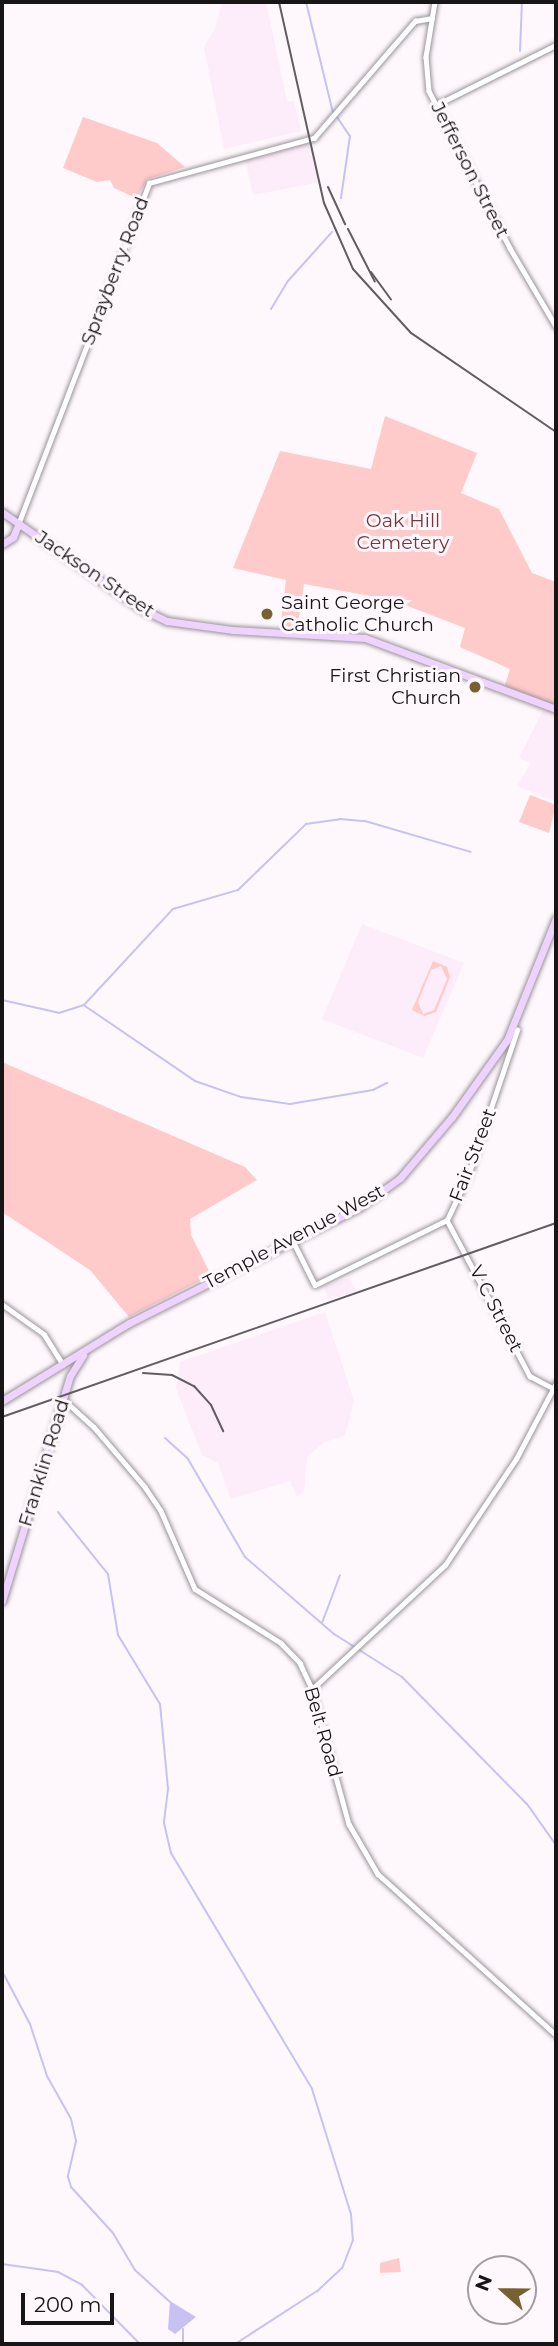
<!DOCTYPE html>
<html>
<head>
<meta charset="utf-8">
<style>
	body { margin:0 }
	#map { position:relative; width:558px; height:2346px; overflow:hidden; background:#fef8fd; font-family:Montserrat,sans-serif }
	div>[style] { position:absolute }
	.built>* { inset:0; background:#fdecf9 }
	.green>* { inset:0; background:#ffcaca }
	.water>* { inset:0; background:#c8c2f2 }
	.stream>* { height:2px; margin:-1px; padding:0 1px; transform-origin:1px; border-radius:1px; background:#c8c2f2 }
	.roads { filter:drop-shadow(0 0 2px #9c939a) drop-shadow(0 0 2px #9c939a) }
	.minor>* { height:4.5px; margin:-2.25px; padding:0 2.25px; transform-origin:2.25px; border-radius:2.25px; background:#fff }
	.major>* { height:7px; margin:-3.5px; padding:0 3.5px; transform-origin:3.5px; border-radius:3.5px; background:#eed3fe }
	.rail>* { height:2px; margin:-1px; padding:0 1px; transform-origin:1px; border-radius:1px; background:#615d60 }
	.dots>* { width:19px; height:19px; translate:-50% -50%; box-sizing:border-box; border:4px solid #fef8fd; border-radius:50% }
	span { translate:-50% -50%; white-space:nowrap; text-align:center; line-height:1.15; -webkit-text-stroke:6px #fef8fd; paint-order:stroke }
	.street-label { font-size:19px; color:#181517 }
	.park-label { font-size:19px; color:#7b363a }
	.poi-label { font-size:19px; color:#181517 }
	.left { translate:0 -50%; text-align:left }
	.right { translate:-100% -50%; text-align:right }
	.frame { position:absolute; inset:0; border:4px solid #181517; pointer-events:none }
	.north { position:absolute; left:467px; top:2255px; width:70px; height:70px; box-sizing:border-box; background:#fef8fd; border:2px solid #a29da1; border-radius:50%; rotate:291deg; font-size:19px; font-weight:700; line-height:28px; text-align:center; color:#181517 }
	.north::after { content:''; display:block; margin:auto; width:24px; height:32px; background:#786031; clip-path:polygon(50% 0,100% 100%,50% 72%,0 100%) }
	.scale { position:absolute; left:21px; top:2293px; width:93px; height:32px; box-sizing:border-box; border:4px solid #181517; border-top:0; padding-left:9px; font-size:21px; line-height:24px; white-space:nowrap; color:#181517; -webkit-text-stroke:5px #fef8fd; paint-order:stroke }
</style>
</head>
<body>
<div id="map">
	<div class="built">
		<i style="clip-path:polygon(222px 2px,266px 2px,287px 101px,294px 101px,301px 131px,224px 149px,204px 47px,216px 26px)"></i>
		<i style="clip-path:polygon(310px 140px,321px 182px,253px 195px,244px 155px)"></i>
		<i style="clip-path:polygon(544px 708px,556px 712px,556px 802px,517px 786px,531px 763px,519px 758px)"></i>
		<i style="clip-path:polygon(362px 924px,464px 963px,423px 1058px,322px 1019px)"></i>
		<i style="clip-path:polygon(349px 1278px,357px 1291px,328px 1300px,324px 1286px)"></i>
		<i style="clip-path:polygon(325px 1312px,354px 1401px,345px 1435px,323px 1443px,307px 1457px,304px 1491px,297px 1497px,290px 1481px,231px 1499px,218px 1463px,202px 1455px,176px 1388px,180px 1362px)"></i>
	</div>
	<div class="green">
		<i style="clip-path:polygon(83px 117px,157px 143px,185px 167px,148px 179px,136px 198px,114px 188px,110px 180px,97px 182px,63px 168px)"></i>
		<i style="clip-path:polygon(385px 416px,477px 453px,461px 493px,499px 509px,532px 573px,556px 582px,556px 706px,504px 688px,510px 669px,460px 647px,465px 628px,392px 600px,304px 584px,297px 630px,280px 630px,286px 580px,233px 568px,280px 451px,371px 469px)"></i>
		<i style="clip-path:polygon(530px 795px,556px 805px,549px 833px,519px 822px)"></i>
		<i style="clip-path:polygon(evenodd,433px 961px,447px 967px,450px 977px,436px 1012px,424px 1016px,412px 1010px,433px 961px,441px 966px,447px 979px,434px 1010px,423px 1014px,418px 1002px,431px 970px,441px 966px)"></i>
		<i style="clip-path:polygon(2px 1062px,245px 1167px,257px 1180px,190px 1219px,191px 1235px,211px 1275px,129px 1317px,90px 1270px,2px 1212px)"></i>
		<i style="clip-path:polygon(399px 2258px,401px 2272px,380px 2273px,380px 2263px)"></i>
	</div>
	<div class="water">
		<i style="clip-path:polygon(170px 2301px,196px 2317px,175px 2334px,168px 2329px)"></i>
	</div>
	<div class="stream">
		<i style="left:306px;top:2px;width:114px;rotate:76.3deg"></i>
		<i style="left:520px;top:51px;width:49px;rotate:-87.7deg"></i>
		<i style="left:337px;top:117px;width:23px;rotate:56deg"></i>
		<i style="left:350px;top:136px;width:63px;rotate:98.3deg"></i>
		<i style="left:271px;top:309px;width:33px;rotate:-59deg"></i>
		<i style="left:288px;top:281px;width:66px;rotate:-48.1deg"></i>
		<i style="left:2px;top:1000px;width:58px;rotate:12.8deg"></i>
		<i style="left:59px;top:1013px;width:26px;rotate:-18deg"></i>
		<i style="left:84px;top:1005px;width:131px;rotate:-47.2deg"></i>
		<i style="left:173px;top:909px;width:68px;rotate:-16.3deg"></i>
		<i style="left:238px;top:890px;width:95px;rotate:-44.1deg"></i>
		<i style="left:306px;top:824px;width:34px;rotate:-8deg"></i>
		<i style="left:340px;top:819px;width:25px;rotate:5deg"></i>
		<i style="left:365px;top:821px;width:110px;rotate:16.3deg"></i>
		<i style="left:85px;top:1006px;width:133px;rotate:34.3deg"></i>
		<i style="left:195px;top:1081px;width:49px;rotate:19.2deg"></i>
		<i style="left:241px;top:1097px;width:49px;rotate:8.1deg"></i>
		<i style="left:290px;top:1104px;width:84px;rotate:-9.6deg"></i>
		<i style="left:373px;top:1090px;width:16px;rotate:-27deg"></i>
		<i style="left:165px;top:1438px;width:31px;rotate:42deg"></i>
		<i style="left:188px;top:1459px;width:113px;rotate:59.8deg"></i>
		<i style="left:245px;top:1557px;width:118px;rotate:40.9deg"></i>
		<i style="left:334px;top:1634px;width:80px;rotate:32.3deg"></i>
		<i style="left:402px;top:1677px;width:178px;rotate:45.5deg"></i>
		<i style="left:527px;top:1804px;width:50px;rotate:54.7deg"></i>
		<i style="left:58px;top:1512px;width:80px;rotate:51.1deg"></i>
		<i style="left:108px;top:1574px;width:62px;rotate:80.7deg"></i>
		<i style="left:118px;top:1635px;width:81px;rotate:58.7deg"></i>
		<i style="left:160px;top:1704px;width:85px;rotate:84.6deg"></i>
		<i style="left:168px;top:1789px;width:34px;rotate:97deg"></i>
		<i style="left:164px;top:1823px;width:31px;rotate:77deg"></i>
		<i style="left:171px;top:1853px;width:275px;rotate:59.1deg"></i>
		<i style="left:312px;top:2089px;width:131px;rotate:72.7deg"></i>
		<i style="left:351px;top:2214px;width:26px;rotate:86deg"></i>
		<i style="left:353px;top:2240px;width:30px;rotate:111deg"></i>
		<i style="left:342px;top:2268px;width:34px;rotate:137deg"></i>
		<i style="left:317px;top:2291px;width:98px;rotate:147.1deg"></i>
		<i style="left:322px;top:1623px;width:51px;rotate:-69.4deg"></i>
		<i style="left:2px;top:1971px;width:60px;rotate:62.2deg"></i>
		<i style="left:30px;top:2024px;width:55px;rotate:71.9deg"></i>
		<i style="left:47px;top:2076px;width:49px;rotate:60.8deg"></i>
		<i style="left:71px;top:2119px;width:23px;rotate:77deg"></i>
		<i style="left:76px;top:2141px;width:37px;rotate:103deg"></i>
		<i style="left:68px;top:2177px;width:10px;rotate:73deg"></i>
		<i style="left:71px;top:2187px;width:62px;rotate:47.6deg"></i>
		<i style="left:113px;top:2233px;width:43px;rotate:59.3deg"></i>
		<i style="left:135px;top:2270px;width:47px;rotate:42.4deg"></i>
		<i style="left:2px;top:2264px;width:57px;rotate:8.1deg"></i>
		<i style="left:58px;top:2272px;width:27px;rotate:28deg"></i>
		<i style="left:82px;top:2285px;width:83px;rotate:45.5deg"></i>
		<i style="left:183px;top:2344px;width:15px;rotate:-90deg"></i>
	</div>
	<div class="roads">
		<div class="minor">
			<i style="left:435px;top:2px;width:56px;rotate:99.3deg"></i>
			<i style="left:426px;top:57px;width:34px;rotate:85deg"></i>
			<i style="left:429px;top:91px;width:177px;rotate:62.7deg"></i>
			<i style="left:510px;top:248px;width:91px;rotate:59.5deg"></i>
			<i style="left:436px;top:105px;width:134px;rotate:-26.6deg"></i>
			<i style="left:19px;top:522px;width:363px;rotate:-69deg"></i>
			<i style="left:149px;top:183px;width:171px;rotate:-15.3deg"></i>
			<i style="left:314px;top:138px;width:155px;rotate:-49.2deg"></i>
			<i style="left:415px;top:21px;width:17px;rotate:-10deg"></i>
			<i style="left:447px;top:1220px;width:177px;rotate:62deg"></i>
			<i style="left:530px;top:1376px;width:27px;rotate:28deg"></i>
			<i style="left:293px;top:1241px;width:49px;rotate:63.4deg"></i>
			<i style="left:315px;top:1285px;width:147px;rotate:-26.2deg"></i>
			<i style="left:447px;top:1220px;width:52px;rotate:-64.9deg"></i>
			<i style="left:469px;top:1173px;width:151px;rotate:-71.4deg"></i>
			<i style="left:2px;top:1304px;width:52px;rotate:35.5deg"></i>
			<i style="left:44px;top:1334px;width:36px;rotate:58deg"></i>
			<i style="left:64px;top:1400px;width:40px;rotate:42deg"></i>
			<i style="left:94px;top:1427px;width:79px;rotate:49.6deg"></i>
			<i style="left:145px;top:1487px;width:29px;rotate:56deg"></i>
			<i style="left:161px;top:1511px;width:85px;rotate:66.4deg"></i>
			<i style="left:195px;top:1589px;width:102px;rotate:32.1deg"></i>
			<i style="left:281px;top:1643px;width:28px;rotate:46deg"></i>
			<i style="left:300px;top:1663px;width:29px;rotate:65deg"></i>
			<i style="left:312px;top:1689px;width:140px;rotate:74.7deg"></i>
			<i style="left:349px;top:1824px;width:58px;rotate:59.9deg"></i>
			<i style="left:378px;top:1874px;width:240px;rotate:42.1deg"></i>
			<i style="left:312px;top:1689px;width:182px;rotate:-43deg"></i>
			<i style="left:445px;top:1565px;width:128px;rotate:-56.2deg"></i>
			<i style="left:516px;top:1459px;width:86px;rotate:-62.2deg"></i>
		</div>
		<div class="major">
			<i style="left:2px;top:512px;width:168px;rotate:34.8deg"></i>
			<i style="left:140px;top:608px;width:30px;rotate:26deg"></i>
			<i style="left:167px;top:621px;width:67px;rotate:7.8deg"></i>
			<i style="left:233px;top:630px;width:132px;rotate:3.5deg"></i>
			<i style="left:365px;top:638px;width:204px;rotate:20.4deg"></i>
			<i style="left:2px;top:544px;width:13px;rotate:-32deg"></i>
			<i style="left:13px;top:537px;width:15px;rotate:-67deg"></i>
			<i style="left:2px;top:1401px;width:149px;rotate:-31.6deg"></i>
			<i style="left:129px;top:1323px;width:258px;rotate:-26.7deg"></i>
			<i style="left:360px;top:1207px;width:49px;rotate:-35.9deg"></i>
			<i style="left:400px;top:1178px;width:80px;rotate:-49.6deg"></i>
			<i style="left:452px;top:1117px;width:95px;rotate:-54.5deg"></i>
			<i style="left:507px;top:1040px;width:131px;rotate:-68.1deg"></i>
			<i style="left:2px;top:1601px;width:235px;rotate:-73.2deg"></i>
			<i style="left:70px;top:1376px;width:25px;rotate:-58deg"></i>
		</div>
	</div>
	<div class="rail">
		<i style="left:279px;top:2px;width:206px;rotate:77.4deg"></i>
		<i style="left:324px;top:203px;width:72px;rotate:66.3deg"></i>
		<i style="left:353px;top:269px;width:86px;rotate:47.8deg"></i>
		<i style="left:411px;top:333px;width:176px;rotate:34.3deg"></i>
		<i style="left:328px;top:187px;width:41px;rotate:65.3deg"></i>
		<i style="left:348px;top:229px;width:59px;rotate:63deg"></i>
		<i style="left:371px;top:272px;width:34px;rotate:54deg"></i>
		<i style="left:143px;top:1373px;width:29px;rotate:4deg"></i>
		<i style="left:172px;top:1375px;width:25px;rotate:27deg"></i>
		<i style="left:194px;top:1386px;width:25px;rotate:48deg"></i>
		<i style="left:211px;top:1405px;width:29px;rotate:65deg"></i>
		<i style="left:2px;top:1417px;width:587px;rotate:-19.3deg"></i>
	</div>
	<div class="dots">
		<i style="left:267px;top:614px;background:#786031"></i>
		<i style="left:475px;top:687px;background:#786031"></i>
	</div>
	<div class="street-label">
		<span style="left:470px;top:170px;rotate:63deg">Jefferson Street</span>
		<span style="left:115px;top:271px;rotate:-69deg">Sprayberry Road</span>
		<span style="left:95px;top:574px;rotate:34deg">Jackson Street</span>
		<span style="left:473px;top:1155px;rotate:-69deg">Fair Street</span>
		<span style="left:294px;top:1237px;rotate:-28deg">Temple Avenue West</span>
		<span style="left:496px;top:1309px;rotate:63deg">V C Street</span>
		<span style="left:44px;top:1463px;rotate:-73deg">Franklin Road</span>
		<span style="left:323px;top:1732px;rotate:74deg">Belt Road</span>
	</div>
	<div class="park-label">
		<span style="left:403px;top:532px">Oak Hill<br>Cemetery</span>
	</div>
	<div class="poi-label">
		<span class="left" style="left:281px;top:614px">Saint George<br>Catholic Church</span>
		<span class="right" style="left:461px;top:687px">First Christian<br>Church</span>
	</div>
	<div class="frame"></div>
	<div class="north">N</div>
	<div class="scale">200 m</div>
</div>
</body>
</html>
